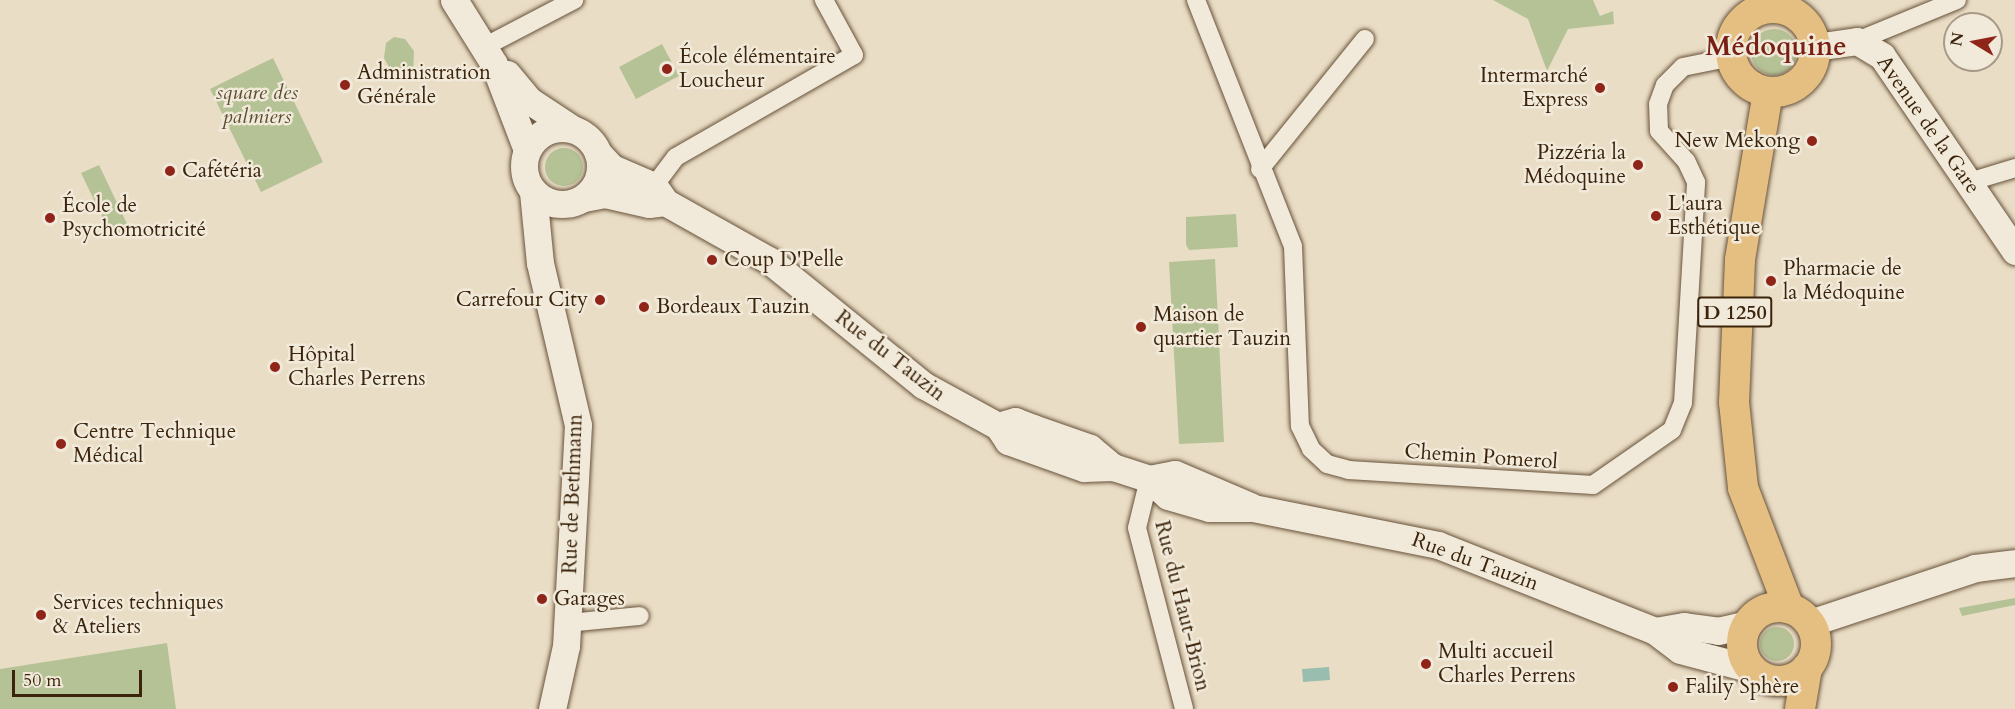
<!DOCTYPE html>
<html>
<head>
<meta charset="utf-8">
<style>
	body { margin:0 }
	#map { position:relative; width:2015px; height:709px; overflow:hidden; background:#eaddc5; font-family:Cardo,serif }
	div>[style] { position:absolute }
	.green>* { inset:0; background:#b5c296 }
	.round { border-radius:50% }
	.water>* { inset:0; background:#99bdae }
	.roads { filter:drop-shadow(0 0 2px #67523a) drop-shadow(0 0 2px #67523a) }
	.street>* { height:18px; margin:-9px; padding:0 9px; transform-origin:9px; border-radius:9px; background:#f1e9d9 }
	.secondary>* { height:27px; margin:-13.5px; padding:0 13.5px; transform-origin:13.5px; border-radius:13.5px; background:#f1e9d9 }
	.secondary>.ring { margin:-13.5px; padding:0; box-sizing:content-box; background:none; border:27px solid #f1e9d9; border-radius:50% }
	.primary>* { height:30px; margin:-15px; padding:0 15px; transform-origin:15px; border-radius:15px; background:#e5be82 }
	.primary>.ring { margin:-15px; padding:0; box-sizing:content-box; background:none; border:30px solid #e5be82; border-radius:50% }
	.dots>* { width:16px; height:16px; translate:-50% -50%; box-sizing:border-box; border:3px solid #f1e9d9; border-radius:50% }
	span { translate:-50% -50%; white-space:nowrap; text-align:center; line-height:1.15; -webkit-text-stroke:5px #f1e9d9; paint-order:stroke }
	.shield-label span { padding:2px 4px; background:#f1e9d9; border:2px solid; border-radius:4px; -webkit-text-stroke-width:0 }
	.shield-label { font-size:20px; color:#3b240b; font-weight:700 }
	.poi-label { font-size:21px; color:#3b240b }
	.left { translate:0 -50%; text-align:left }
	.right { translate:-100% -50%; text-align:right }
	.park-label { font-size:21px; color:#5a4c2e; font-style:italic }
	.street-label { font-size:21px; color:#3b240b }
	.district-label { font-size:27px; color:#7a1f14; font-weight:700 }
	.north { position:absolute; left:1943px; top:12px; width:60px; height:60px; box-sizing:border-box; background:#f1e9d9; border:2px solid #a89a87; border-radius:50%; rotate:280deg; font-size:16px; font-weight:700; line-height:24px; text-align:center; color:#3b240b }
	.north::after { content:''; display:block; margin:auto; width:21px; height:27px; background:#8f2418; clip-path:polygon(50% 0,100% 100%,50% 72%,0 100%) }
	.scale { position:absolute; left:12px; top:670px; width:130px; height:27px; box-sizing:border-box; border:3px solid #3b240b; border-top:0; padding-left:8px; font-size:18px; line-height:21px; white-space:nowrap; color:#3b240b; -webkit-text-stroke:4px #f1e9d9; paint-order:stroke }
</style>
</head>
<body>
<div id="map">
	<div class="green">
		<i style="clip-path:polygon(1493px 0,1593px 0,1600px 16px,1613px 11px,1614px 24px,1568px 29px,1547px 71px,1528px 19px)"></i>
		<i class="round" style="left:1751px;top:29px;width:46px;height:46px"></i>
		<i style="clip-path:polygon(394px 37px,405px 39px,414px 51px,413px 75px,403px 80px,392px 73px,384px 58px,386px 43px)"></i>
		<i style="clip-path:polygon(662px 44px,679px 76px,636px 99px,619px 67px)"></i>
		<i style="clip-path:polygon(273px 58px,323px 162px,261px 192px,210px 89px)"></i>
		<i class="round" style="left:545px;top:148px;width:38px;height:38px"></i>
		<i style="clip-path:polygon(99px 165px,129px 228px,112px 237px,81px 173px)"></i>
		<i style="clip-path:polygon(1236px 214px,1238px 247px,1189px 250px,1186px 245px,1186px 217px)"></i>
		<i style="clip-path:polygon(1215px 259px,1224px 442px,1179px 444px,1169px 262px)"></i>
		<i style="clip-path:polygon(2015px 598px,2015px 605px,1962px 616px,1959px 608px)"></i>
		<i class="round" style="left:1760px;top:627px;width:34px;height:34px"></i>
		<i style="clip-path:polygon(167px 643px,176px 709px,0 709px,0 669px)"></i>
	</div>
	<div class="water">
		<i style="clip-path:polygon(1329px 667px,1330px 680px,1303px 682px,1302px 669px)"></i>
	</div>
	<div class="roads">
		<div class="street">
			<i style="left:1196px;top:0;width:264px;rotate:68.5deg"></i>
			<i style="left:1293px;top:246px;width:180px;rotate:87.8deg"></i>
			<i style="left:1300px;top:426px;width:25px;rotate:64deg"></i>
			<i style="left:1311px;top:449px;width:22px;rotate:43deg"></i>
			<i style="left:1327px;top:464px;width:23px;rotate:15deg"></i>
			<i style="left:1349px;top:470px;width:244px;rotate:3.5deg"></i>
			<i style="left:1593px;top:485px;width:96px;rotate:-34.8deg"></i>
			<i style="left:1672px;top:430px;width:29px;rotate:-68deg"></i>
			<i style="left:1683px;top:403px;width:221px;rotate:-86.6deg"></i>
			<i style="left:1696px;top:182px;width:23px;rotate:-115deg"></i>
			<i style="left:1686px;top:161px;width:40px;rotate:-132deg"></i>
			<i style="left:1659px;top:131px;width:27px;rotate:-92deg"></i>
			<i style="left:1658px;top:104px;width:20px;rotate:-70deg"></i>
			<i style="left:1665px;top:85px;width:25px;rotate:-45deg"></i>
			<i style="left:1683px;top:67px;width:50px;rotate:-11.5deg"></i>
			<i style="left:1857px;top:41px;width:108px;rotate:-22.3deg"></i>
			<i style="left:484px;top:47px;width:102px;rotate:-27.6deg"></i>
			<i style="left:1260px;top:169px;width:167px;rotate:-51.1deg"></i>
			<i style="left:1969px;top:182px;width:48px;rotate:-16.9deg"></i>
			<i style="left:654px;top:186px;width:36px;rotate:-53deg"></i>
			<i style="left:676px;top:157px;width:205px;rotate:-29.8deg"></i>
			<i style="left:854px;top:55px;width:63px;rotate:-118.6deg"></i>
			<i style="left:1149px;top:479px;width:50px;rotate:103.8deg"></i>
			<i style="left:1137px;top:528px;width:187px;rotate:75.4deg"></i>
			<i style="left:568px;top:623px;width:72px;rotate:-5.6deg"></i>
		</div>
		<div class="secondary">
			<i style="left:454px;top:0;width:75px;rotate:58deg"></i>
			<i style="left:494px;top:64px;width:92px;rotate:69deg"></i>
			<i style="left:1815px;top:47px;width:42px;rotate:-8.1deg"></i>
			<i style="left:1857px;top:41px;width:29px;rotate:31deg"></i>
			<i style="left:1882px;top:56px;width:236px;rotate:55.7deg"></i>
			<i style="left:507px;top:74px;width:35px;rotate:50deg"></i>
			<i style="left:530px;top:101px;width:49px;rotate:33.4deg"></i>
			<i class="ring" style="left:524px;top:128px;width:49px;height:49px"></i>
			<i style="left:598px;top:153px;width:21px;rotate:47deg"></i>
			<i style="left:612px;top:168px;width:46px;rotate:23.2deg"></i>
			<i style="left:654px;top:186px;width:19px;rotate:55deg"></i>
			<i style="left:665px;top:202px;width:120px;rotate:29.3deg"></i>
			<i style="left:770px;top:261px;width:197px;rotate:39deg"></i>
			<i style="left:923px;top:385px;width:85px;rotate:28.7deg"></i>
			<i style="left:998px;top:426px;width:18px;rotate:56deg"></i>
			<i style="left:1008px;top:441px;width:81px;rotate:19.6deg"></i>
			<i style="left:1084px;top:468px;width:29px;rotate:-2deg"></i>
			<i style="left:1113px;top:467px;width:38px;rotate:18deg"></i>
			<i style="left:1149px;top:479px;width:25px;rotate:42deg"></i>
			<i style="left:1168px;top:496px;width:43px;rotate:16.3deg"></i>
			<i style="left:1209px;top:508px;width:44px"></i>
			<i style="left:1253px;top:508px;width:189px;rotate:11.3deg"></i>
			<i style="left:1438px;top:545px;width:233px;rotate:21.6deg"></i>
			<i style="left:1655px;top:631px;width:31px;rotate:37deg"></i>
			<i style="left:1680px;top:650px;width:74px;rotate:14.8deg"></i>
			<i style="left:533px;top:192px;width:71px;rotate:84.4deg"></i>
			<i style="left:540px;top:263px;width:166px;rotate:76.8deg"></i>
			<i style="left:578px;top:425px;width:221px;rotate:93.1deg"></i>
			<i style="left:566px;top:646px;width:65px;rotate:102.5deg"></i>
			<i style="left:584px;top:198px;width:21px;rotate:-11deg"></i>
			<i style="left:605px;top:194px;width:45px;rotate:12.8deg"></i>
			<i style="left:649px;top:204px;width:16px;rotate:-7deg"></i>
			<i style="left:998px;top:426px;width:18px;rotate:-16deg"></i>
			<i style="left:1015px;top:421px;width:19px;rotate:21deg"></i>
			<i style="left:1033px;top:428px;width:60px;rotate:19.3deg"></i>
			<i style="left:1090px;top:448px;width:30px;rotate:40deg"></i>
			<i style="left:1149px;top:479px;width:26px;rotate:-11deg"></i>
			<i style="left:1175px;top:474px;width:82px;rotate:23.1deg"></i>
			<i style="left:1810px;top:623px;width:174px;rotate:-18.4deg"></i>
			<i style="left:1975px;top:568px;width:40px;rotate:-7.1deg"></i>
			<i style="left:1655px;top:631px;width:29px;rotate:-10deg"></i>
			<i style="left:1684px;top:626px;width:34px;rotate:8deg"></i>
			<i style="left:1718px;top:631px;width:31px;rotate:-13deg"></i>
		</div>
		<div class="primary">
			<i class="ring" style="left:1731px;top:8px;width:54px;height:54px"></i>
			<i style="left:1768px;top:92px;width:170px;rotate:99.5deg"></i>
			<i style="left:1740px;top:260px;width:142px;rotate:92.4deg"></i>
			<i style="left:1734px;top:402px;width:86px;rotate:84deg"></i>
			<i style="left:1743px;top:488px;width:129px;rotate:69deg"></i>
			<i class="ring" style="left:1742px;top:607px;width:44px;height:44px"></i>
			<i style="left:1800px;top:709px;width:42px;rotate:-80.3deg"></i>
		</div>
	</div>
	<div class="dots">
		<i style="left:667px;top:69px;background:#8f2418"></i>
		<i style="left:345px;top:85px;background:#8f2418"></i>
		<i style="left:1600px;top:88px;background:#8f2418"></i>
		<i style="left:1812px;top:141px;background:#8f2418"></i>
		<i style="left:1638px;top:165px;background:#8f2418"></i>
		<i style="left:170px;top:171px;background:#8f2418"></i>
		<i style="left:1656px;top:216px;background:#8f2418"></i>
		<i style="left:50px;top:218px;background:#8f2418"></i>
		<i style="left:712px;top:260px;background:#8f2418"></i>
		<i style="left:1771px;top:281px;background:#8f2418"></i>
		<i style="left:600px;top:300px;background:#8f2418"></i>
		<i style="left:644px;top:307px;background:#8f2418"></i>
		<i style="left:1141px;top:327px;background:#8f2418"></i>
		<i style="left:275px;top:367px;background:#8f2418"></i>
		<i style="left:61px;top:444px;background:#8f2418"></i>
		<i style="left:542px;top:599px;background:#8f2418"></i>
		<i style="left:41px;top:615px;background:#8f2418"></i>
		<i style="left:1426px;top:664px;background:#8f2418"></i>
		<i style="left:1673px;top:687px;background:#8f2418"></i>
	</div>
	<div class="shield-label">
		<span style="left:1735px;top:312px">D 1250</span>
	</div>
	<div class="poi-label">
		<span class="left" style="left:679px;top:69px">École élémentaire<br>Loucheur</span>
		<span class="left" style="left:357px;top:85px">Administration<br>Générale</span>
		<span class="right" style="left:1588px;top:88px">Intermarché<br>Express</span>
		<span class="right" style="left:1800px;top:141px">New Mekong</span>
		<span class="right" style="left:1626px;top:165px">Pizzéria la<br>Médoquine</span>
		<span class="left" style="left:182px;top:171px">Cafétéria</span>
		<span class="left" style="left:1668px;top:216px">L'aura<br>Esthétique</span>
		<span class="left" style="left:62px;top:218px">École de<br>Psychomotricité</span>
		<span class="left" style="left:724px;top:260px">Coup D'Pelle</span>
		<span class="left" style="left:1783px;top:281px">Pharmacie de<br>la Médoquine</span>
		<span class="right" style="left:588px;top:300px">Carrefour City</span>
		<span class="left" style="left:656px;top:307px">Bordeaux Tauzin</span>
		<span class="left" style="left:1153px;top:327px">Maison de<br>quartier Tauzin</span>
		<span class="left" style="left:288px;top:367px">Hôpital<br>Charles Perrens</span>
		<span class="left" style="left:73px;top:444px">Centre Technique<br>Médical</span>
		<span class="left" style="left:554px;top:599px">Garages</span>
		<span class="left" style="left:53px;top:615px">Services techniques<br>&amp; Ateliers</span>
		<span class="left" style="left:1438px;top:664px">Multi accueil<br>Charles Perrens</span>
		<span class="left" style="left:1685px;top:687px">Falily Sphère</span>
	</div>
	<div class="park-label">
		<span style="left:257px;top:105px">square des<br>palmiers</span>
	</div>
	<div class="street-label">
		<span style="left:1928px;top:125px;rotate:55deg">Avenue de la Gare</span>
		<span style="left:890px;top:356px;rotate:38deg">Rue du Tauzin</span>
		<span style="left:1481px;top:457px;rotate:4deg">Chemin Pomerol</span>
		<span style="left:573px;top:494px;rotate:-88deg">Rue de Bethmann</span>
		<span style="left:1475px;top:562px;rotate:20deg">Rue du Tauzin</span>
		<span style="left:1182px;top:606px;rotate:76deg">Rue du Haut-Brion</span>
	</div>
	<div class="district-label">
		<span style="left:1776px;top:47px">Médoquine</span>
	</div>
	<div class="north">N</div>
	<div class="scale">50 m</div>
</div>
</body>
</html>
